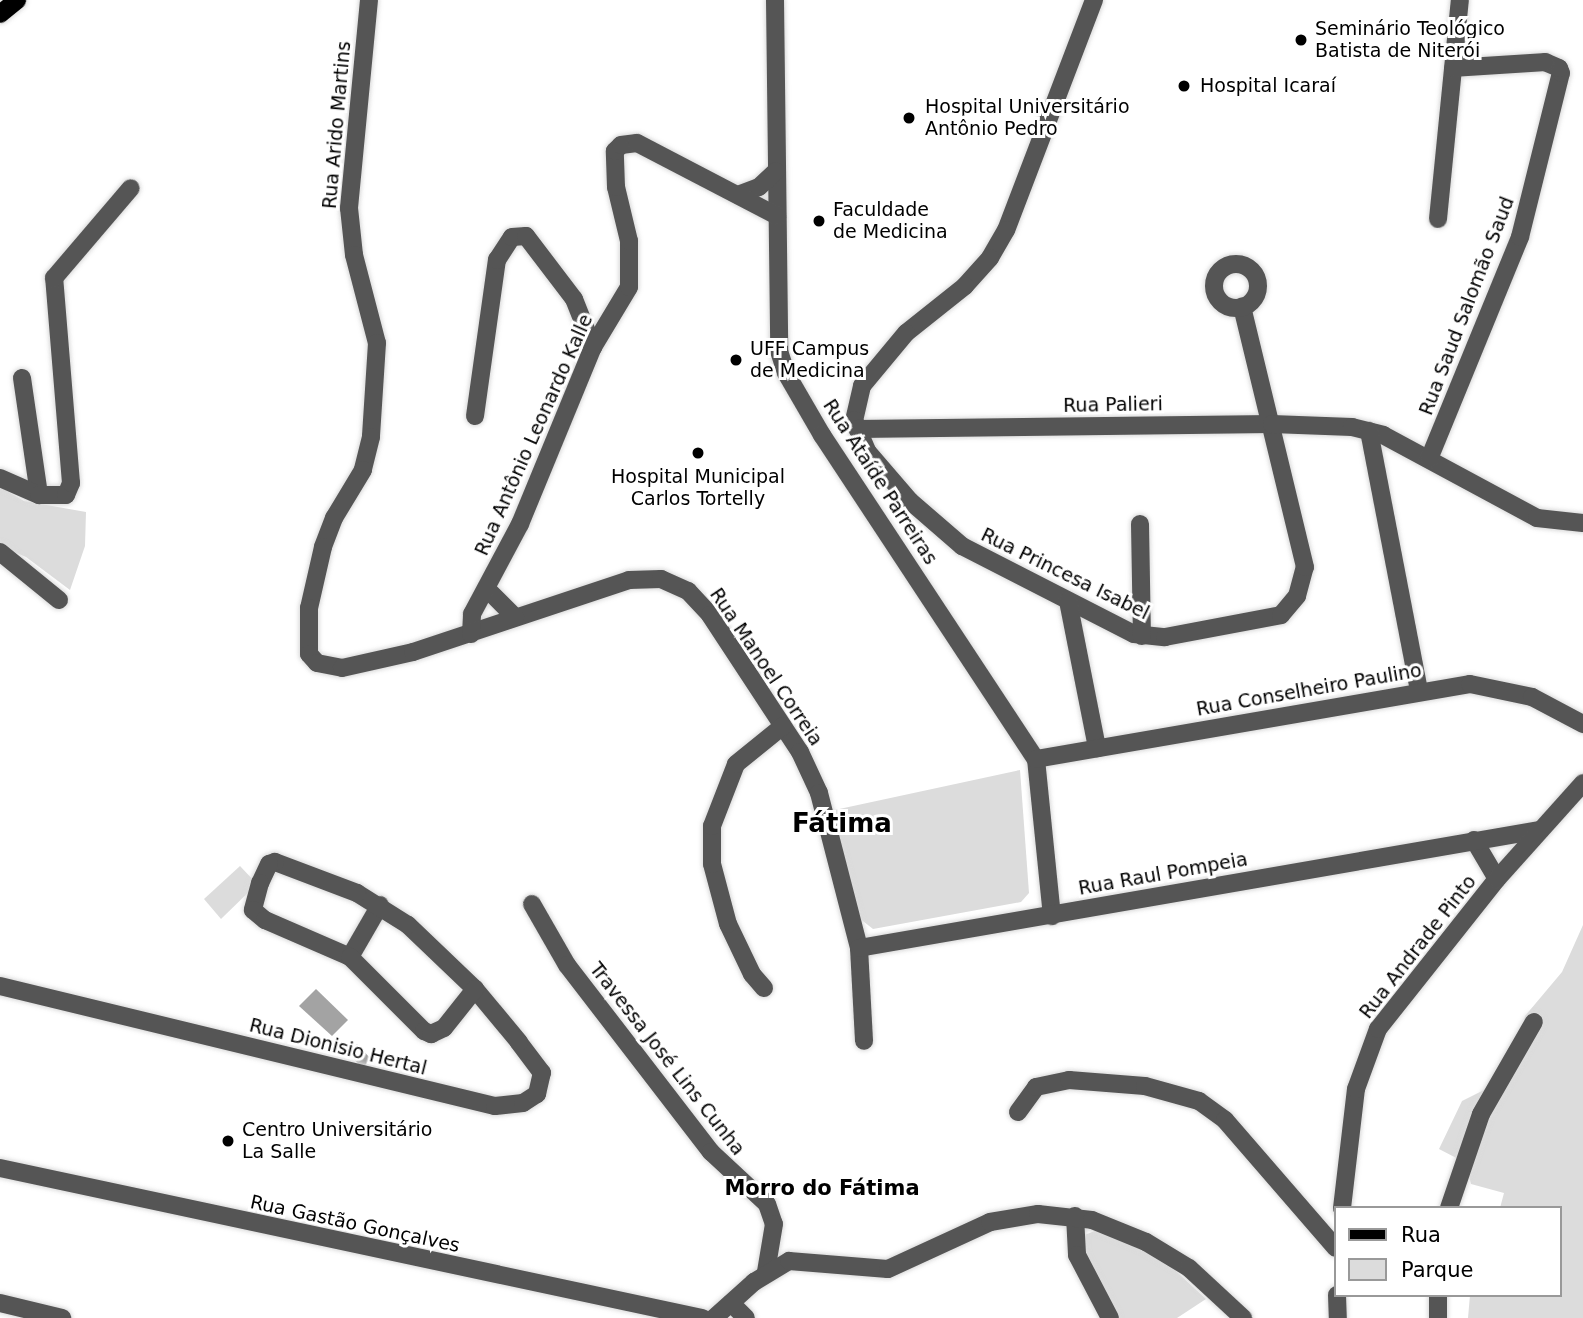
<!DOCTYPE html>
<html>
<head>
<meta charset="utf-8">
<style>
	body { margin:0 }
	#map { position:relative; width:1583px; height:1318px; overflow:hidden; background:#fff; font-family:"DejaVu Sans",sans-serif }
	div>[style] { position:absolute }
	.green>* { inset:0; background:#dcdcdc }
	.water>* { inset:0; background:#a3a3a3 }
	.roads { filter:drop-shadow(0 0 2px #dbdbdb) drop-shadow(0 0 2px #dbdbdb) }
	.minor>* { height:18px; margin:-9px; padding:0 9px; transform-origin:9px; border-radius:9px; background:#555 }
	.minor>.ring { margin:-9px; padding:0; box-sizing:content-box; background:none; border:18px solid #555; border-radius:50% }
	.major>* { height:18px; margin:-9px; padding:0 9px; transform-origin:9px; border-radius:9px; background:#000 }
	.dots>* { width:19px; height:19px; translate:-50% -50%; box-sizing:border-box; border:4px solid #fff; border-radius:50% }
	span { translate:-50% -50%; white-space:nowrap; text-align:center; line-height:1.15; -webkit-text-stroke:6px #fff; paint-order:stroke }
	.poi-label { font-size:19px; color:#000 }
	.left { translate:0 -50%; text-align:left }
	.street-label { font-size:19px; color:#000 }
	.neighbourhood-label { font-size:21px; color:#000; font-weight:700 }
	.district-label { font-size:26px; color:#000; font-weight:700 }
	.legend { position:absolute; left:1334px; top:1206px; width:228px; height:91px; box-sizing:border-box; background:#fff; border:2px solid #999; margin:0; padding:9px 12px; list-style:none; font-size:21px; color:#000 }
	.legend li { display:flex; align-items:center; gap:14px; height:35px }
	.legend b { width:35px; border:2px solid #999 }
</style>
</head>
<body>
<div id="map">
	<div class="green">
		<i style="clip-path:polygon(0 487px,24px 501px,86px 512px,85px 546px,70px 590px,26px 557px,0 546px)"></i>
		<i style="clip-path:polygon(1020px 770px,1029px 893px,1021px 902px,873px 929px,849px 910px,830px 811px)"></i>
		<i style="clip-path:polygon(240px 866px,257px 884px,221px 919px,204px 899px)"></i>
		<i style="clip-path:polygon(1583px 925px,1583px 1318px,1468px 1318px,1470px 1295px,1560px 1295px,1560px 1208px,1500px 1208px,1504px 1193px,1471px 1184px,1466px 1163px,1439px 1149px,1462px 1101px,1502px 1081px,1516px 1054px,1525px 1016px,1562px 972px)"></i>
		<i style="clip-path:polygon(1100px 1229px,1165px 1261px,1206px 1299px,1177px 1318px,1113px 1318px,1074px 1239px)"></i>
	</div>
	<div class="water">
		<i style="clip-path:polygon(316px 989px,348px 1020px,332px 1036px,299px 1006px)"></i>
		<i style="clip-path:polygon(357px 1044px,371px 1059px,362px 1068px,348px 1052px)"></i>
	</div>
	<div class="roads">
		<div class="minor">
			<i style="left:369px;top:0;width:209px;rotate:95.5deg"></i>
			<i style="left:349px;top:208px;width:47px;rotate:83.9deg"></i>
			<i style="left:354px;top:255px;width:91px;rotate:75.4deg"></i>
			<i style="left:377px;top:343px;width:94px;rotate:93.7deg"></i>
			<i style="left:371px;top:437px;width:34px;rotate:104deg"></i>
			<i style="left:363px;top:470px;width:56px;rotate:121.1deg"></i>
			<i style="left:334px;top:518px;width:31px;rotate:111deg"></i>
			<i style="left:323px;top:547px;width:63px;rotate:102.9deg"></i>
			<i style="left:309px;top:608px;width:46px;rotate:90deg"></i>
			<i style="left:309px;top:654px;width:12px;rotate:48deg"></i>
			<i style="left:317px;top:663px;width:25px;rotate:11deg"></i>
			<i style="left:342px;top:668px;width:73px;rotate:-12.7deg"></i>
			<i style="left:413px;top:652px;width:228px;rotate:-18.4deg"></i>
			<i style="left:629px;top:580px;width:32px;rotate:-2deg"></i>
			<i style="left:661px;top:579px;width:30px;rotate:24deg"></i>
			<i style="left:688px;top:591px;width:33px;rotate:47deg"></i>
			<i style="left:710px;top:615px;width:164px;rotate:56.7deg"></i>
			<i style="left:800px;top:752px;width:45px;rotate:65.1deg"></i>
			<i style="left:819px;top:793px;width:160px;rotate:75.5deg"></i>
			<i style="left:859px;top:948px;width:93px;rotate:86.9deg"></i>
			<i style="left:775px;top:0;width:351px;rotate:89.3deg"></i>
			<i style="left:779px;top:351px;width:23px;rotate:72deg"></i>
			<i style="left:786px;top:373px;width:72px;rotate:59.9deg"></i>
			<i style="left:822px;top:435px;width:388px;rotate:56.6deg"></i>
			<i style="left:1036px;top:759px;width:158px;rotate:84.2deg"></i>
			<i style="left:1094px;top:0;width:246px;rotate:110.9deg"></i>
			<i style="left:1006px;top:230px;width:32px;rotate:120deg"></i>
			<i style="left:990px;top:258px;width:38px;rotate:132deg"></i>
			<i style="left:965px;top:286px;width:75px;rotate:141.5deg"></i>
			<i style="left:906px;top:333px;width:69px;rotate:129.7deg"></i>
			<i style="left:862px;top:386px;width:35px;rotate:103deg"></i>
			<i style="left:854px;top:420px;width:34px;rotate:67deg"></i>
			<i style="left:867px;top:451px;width:66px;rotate:49.3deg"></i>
			<i style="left:910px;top:501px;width:69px;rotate:40.9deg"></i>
			<i style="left:962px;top:546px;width:193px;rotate:27.1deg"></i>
			<i style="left:1134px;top:634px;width:31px;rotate:6deg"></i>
			<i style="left:1165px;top:637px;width:118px;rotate:-10.7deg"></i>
			<i style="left:1281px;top:615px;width:25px;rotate:-50deg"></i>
			<i style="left:1297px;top:596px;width:30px;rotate:-75deg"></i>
			<i style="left:1305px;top:567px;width:268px;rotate:-103.6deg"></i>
			<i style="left:738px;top:195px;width:22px;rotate:-21deg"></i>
			<i style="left:759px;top:187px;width:23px;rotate:-43deg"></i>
			<i style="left:1438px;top:219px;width:220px;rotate:-84.3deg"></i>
			<i class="ring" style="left:1214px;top:264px;width:26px;height:26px"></i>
			<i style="left:22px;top:378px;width:118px;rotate:81.7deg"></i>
			<i style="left:475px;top:416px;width:158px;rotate:-82deg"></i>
			<i style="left:497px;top:260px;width:27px;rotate:-57deg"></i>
			<i style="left:512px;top:237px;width:14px;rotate:-4deg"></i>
			<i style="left:526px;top:236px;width:79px;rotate:52.7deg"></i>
			<i style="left:574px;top:299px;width:52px;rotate:68.4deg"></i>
			<i style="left:857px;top:429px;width:415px;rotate:-0.7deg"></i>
			<i style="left:1272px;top:424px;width:80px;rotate:2.1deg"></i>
			<i style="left:1352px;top:427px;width:32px;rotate:14deg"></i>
			<i style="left:1383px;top:435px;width:175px;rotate:28.3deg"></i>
			<i style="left:1537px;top:518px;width:46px;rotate:6.2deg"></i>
			<i style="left:1369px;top:431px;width:265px;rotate:79.1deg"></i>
			<i style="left:1429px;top:459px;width:240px;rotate:-67.7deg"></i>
			<i style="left:1520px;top:237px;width:169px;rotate:-76deg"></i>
			<i style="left:1561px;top:73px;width:5px;rotate:-112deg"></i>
			<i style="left:1559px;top:68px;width:15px;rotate:-157deg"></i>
			<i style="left:1545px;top:62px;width:92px;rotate:176.3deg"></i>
			<i style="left:0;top:478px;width:43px;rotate:23.6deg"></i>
			<i style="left:39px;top:495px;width:27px"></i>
			<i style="left:66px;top:495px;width:13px;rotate:-67deg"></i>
			<i style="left:71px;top:483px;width:206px;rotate:-94.7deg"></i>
			<i style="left:54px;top:278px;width:118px;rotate:-49.5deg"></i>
			<i style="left:1140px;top:524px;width:112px;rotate:89deg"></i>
			<i style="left:0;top:552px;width:76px;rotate:39.1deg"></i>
			<i style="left:487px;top:589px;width:40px;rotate:45deg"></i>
			<i style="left:1068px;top:601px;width:150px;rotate:78.8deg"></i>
			<i style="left:471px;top:634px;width:20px;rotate:-87deg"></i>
			<i style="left:472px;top:614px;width:102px;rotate:-61.9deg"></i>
			<i style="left:520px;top:524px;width:191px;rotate:-67.6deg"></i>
			<i style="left:593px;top:347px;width:70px;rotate:-59deg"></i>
			<i style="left:629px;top:287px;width:46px;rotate:-90deg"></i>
			<i style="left:629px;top:241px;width:56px;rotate:-103.5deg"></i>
			<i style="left:616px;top:187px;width:36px;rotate:-92deg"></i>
			<i style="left:615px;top:151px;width:8px;rotate:-45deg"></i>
			<i style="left:621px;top:145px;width:16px;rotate:-7deg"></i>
			<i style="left:637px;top:143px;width:158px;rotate:27.5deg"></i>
			<i style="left:1036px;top:759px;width:440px;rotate:-9.8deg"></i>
			<i style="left:1470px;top:684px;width:63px;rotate:11.8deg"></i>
			<i style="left:1532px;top:697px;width:58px;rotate:27.9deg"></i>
			<i style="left:1474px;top:840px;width:45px;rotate:59.5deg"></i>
			<i style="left:532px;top:904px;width:70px;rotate:60.2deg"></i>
			<i style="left:567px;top:965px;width:236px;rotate:52.4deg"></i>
			<i style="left:711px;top:1152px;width:76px;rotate:42.9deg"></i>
			<i style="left:767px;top:1204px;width:21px;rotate:71deg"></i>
			<i style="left:774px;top:1224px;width:49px;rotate:99.5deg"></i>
			<i style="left:859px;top:948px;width:690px;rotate:-9.84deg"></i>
			<i style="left:350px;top:957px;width:60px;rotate:-60deg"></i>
			<i style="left:0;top:986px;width:509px;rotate:13.63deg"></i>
			<i style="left:495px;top:1106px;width:28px;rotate:-6deg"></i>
			<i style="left:523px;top:1103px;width:17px;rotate:-33deg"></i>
			<i style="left:537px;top:1094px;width:22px;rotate:-77deg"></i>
			<i style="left:542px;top:1073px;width:39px;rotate:-127deg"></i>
			<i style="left:519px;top:1042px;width:69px;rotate:-129.7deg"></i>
			<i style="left:475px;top:989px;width:93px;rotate:-136.3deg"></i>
			<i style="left:408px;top:925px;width:60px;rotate:-147.9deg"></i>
			<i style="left:357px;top:893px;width:88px;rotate:-159.3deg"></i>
			<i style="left:275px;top:862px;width:6px;rotate:162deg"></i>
			<i style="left:269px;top:864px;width:21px;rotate:115deg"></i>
			<i style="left:260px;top:883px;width:28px;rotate:105deg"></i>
			<i style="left:253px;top:910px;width:16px;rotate:40deg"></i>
			<i style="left:265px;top:920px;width:93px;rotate:23.5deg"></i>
			<i style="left:350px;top:957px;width:105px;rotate:45deg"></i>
			<i style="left:424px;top:1031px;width:8px;rotate:23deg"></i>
			<i style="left:431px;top:1034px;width:14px;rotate:-25deg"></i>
			<i style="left:444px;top:1028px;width:50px;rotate:-51.5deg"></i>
			<i style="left:764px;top:988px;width:18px;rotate:-131deg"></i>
			<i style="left:752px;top:974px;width:55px;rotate:-115.6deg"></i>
			<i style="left:728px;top:924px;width:62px;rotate:-104.9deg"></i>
			<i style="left:712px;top:864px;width:38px;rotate:-90deg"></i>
			<i style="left:712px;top:826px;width:66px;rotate:-68.8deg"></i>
			<i style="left:736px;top:764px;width:60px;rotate:-39deg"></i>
			<i style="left:1018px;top:1112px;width:31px;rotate:-54deg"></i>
			<i style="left:1036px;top:1087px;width:34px;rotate:-12deg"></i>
			<i style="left:1069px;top:1080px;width:76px;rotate:4.5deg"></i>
			<i style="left:1145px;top:1086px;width:56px;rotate:15.5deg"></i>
			<i style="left:1199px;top:1101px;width:32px;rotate:36deg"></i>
			<i style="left:1225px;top:1120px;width:169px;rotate:49.1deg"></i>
			<i style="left:0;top:1168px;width:718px;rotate:12.06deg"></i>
			<i style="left:1342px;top:1208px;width:120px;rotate:-83.3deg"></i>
			<i style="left:1356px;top:1089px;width:64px;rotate:-69.9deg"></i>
			<i style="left:1378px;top:1029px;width:191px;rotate:-51.6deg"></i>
			<i style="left:1497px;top:879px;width:129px;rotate:-48.1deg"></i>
			<i style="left:1449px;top:1208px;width:99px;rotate:-71.2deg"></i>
			<i style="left:1481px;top:1114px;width:106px;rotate:-60.1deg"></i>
			<i style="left:1075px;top:1216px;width:39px;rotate:87deg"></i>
			<i style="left:1077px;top:1255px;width:71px;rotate:62.4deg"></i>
			<i style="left:1337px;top:1295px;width:23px;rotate:88deg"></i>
			<i style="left:1438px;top:1295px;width:23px;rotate:90deg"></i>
			<i style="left:0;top:1303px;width:64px;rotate:13.6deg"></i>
			<i style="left:731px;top:1303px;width:21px;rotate:45deg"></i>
			<i style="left:714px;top:1318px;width:54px;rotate:-42deg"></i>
			<i style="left:754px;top:1282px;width:41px;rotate:-31deg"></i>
			<i style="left:789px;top:1261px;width:99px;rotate:4.6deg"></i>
			<i style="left:888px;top:1269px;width:112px;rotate:-24.7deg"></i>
			<i style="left:990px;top:1222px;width:49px;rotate:-9.5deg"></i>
			<i style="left:1038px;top:1214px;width:54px;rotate:6.3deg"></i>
			<i style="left:1092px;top:1220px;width:58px;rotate:22.2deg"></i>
			<i style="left:1146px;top:1242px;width:50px;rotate:31.2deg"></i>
			<i style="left:1189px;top:1268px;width:74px;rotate:42.8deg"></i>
		</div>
		<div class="major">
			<i style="left:0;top:14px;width:22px;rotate:-39deg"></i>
		</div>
	</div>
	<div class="dots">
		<i style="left:1301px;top:40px;background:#000"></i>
		<i style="left:1184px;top:86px;background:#000"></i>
		<i style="left:909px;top:118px;background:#000"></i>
		<i style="left:819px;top:221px;background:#000"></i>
		<i style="left:736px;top:360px;background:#000"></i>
		<i style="left:698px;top:453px;background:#000"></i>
		<i style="left:228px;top:1141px;background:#000"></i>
	</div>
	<div class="poi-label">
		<span class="left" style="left:1315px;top:40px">Seminário Teológico<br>Batista de Niterói</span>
		<span class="left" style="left:1200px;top:86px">Hospital Icaraí</span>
		<span class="left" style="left:925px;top:118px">Hospital Universitário<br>Antônio Pedro</span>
		<span class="left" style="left:833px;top:221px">Faculdade<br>de Medicina</span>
		<span class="left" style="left:750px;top:360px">UFF Campus<br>de Medicina</span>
		<span style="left:698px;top:488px">Hospital Municipal<br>Carlos Tortelly</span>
		<span class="left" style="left:242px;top:1141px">Centro Universitário<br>La Salle</span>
	</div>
	<div class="street-label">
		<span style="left:337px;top:125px;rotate:-85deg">Rua Arido Martins</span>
		<span style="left:1467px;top:306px;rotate:-69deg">Rua Saud Salomão Saud</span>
		<span style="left:1113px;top:405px;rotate:-1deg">Rua Palieri</span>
		<span style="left:534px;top:435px;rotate:-66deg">Rua Antônio Leonardo Kalle</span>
		<span style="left:880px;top:482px;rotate:57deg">Rua Ataíde Parreiras</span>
		<span style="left:1065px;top:574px;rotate:26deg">Rua Princesa Isabel</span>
		<span style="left:766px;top:667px;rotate:56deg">Rua Manoel Correia</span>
		<span style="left:1309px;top:690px;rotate:-10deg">Rua Conselheiro Paulino</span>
		<span style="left:1163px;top:874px;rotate:-10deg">Rua Raul Pompeia</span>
		<span style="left:1418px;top:947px;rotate:-52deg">Rua Andrade Pinto</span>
		<span style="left:338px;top:1047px;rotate:14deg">Rua Dionisio Hertal</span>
		<span style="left:667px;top:1059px;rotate:52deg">Travessa José Lins Cunha</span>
		<span style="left:355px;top:1224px;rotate:12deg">Rua Gastão Gonçalves</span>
	</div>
	<div class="neighbourhood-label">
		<span style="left:822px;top:1188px">Morro do Fátima</span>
	</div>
	<div class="district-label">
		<span style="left:842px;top:824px">Fátima</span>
	</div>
	<ul class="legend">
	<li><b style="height:9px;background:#000"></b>Rua</li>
	<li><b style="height:19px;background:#dcdcdc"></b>Parque</li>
	</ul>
</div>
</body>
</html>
